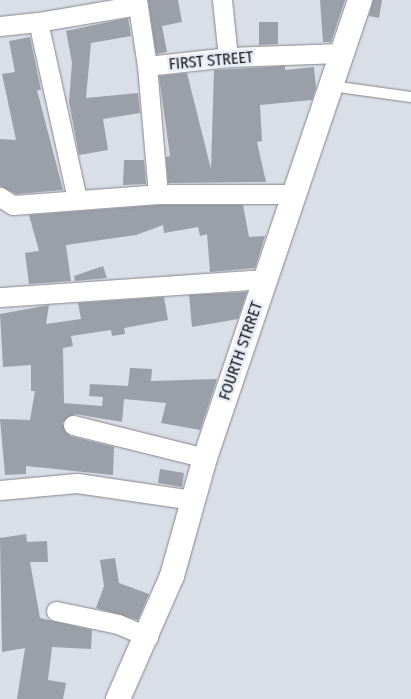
<!DOCTYPE html>
<html>
<head>
<meta charset="utf-8">
<style>
	body { margin:0 }
	#map { position:relative; width:411px; height:699px; overflow:hidden; background:#dadee7; font-family:"Fira Sans Condensed",sans-serif }
	div>[style] { position:absolute }
	.building>* { inset:0; background:#9b9fa8 }
	.roads { filter:drop-shadow(0 0 1px #82868e) drop-shadow(0 0 1px #82868e) }
	.service>* { height:10px; margin:-5px; padding:0 5px; transform-origin:5px; border-radius:5px; background:#fff }
	.minor>* { height:19px; margin:-9.5px; padding:0 9.5px; transform-origin:9.5px; border-radius:9.5px; background:#fff }
	.tertiary>* { height:24px; margin:-12px; padding:0 12px; transform-origin:12px; border-radius:12px; background:#fff }
	span { translate:-50% -50%; white-space:nowrap; text-align:center; line-height:1.15; -webkit-text-stroke:5px #e7ebf5; paint-order:stroke }
	.street-label { font-size:16px; color:#18191d }
</style>
</head>
<body>
<div id="map">
	<div class="building">
		<i style="clip-path:polygon(148px 0,178px 0,182px 22px,162px 26px,167px 52px,156px 54px)"></i>
		<i style="clip-path:polygon(320px 0,345px 0,331px 42px,323px 42px)"></i>
		<i style="clip-path:polygon(373px 0,382px 0,379px 18px,369px 16px)"></i>
		<i style="clip-path:polygon(128px 18px,131px 36px,91px 43px,86px 98px,138px 93px,140px 113px,103px 119px,108px 150px,79px 155px,69px 102px,72px 63px,66px 31px)"></i>
		<i style="clip-path:polygon(259px 22px,278px 22px,278px 44px,259px 45px)"></i>
		<i style="clip-path:polygon(30px 37px,41px 90px,37px 90px,63px 190px,16px 194px,0 186px,0 139px,16px 140px,2px 74px,15px 72px,9px 41px)"></i>
		<i style="clip-path:polygon(285px 66px,285px 70px,314px 67px,316px 88px,312px 100px,260px 105px,262px 141px,257px 142px,266px 182px,168px 183px,166px 157px,170px 156px,159px 76px,187px 73px,211px 169px,214px 70px)"></i>
		<i style="clip-path:polygon(124px 160px,144px 160px,146px 184px,123px 185px)"></i>
		<i style="clip-path:polygon(158px 205px,243px 205px,249px 237px,265px 236px,255px 268px,210px 272px,207px 234px,200px 236px,198px 227px,164px 233px,163px 225px,136px 235px,66px 245px,71px 281px,29px 284px,25px 253px,39px 251px,29px 215px)"></i>
		<i style="clip-path:polygon(103px 266px,107px 278px,75px 281px,74px 276px)"></i>
		<i style="clip-path:polygon(247px 292px,238px 319px,192px 327px,189px 295px)"></i>
		<i style="clip-path:polygon(164px 297px,168px 320px,124px 328px,125px 334px,112px 336px,111px 330px,71px 336px,73px 346px,63px 348px,64px 403px,102px 406px,103px 397px,89px 396px,90px 384px,128px 386px,130px 368px,152px 369px,151px 381px,217px 379px,200px 430px,161px 423px,166px 403px,124px 399px,122px 422px,75px 414px,62px 423px,70px 436px,114px 447px,113px 475px,26px 466px,26px 474px,5px 475px,0 419px,30px 420px,35px 391px,31px 391px,31px 365px,3px 367px,0 314px,49px 305px,46px 324px,81px 319px,78px 303px)"></i>
		<i style="clip-path:polygon(160px 469px,184px 473px,182px 487px,158px 483px)"></i>
		<i style="clip-path:polygon(26px 534px,27px 542px,47px 541px,48px 562px,30px 562px,40px 618px,92px 630px,91px 649px,52px 647px,48px 680px,66px 683px,63px 699px,17px 699px,25px 648px,2px 652px,0 538px)"></i>
		<i style="clip-path:polygon(115px 558px,119px 583px,149px 594px,138px 620px,96px 608px,104px 586px,100px 560px)"></i>
	</div>
	<div class="roads">
		<div class="service">
			<i style="left:331px;top:86px;width:81px;rotate:7.8deg"></i>
		</div>
		<div class="minor">
			<i style="left:137px;top:0;width:67px;rotate:81.4deg"></i>
			<i style="left:147px;top:66px;width:81px;rotate:-6.3deg"></i>
			<i style="left:228px;top:57px;width:113px;rotate:-2deg"></i>
			<i style="left:222px;top:0;width:57px;rotate:84deg"></i>
			<i style="left:0;top:26px;width:38px;rotate:-6deg"></i>
			<i style="left:147px;top:66px;width:128px;rotate:85.1deg"></i>
			<i style="left:0;top:197px;width:15px;rotate:32deg"></i>
			<i style="left:13px;top:205px;width:145px;rotate:-4.3deg"></i>
			<i style="left:158px;top:194px;width:137px"></i>
			<i style="left:77px;top:199px;width:181px;rotate:-102.4deg"></i>
			<i style="left:38px;top:22px;width:101px;rotate:-9.6deg"></i>
			<i style="left:0;top:297px;width:267px;rotate:-3.9deg"></i>
			<i style="left:73px;top:425px;width:136px;rotate:14deg"></i>
			<i style="left:0;top:490px;width:77px;rotate:-5.2deg"></i>
			<i style="left:77px;top:483px;width:118px;rotate:8.3deg"></i>
			<i style="left:56px;top:611px;width:63px;rotate:11.8deg"></i>
			<i style="left:118px;top:624px;width:33px;rotate:23deg"></i>
		</div>
		<div class="tertiary">
			<i style="left:118px;top:699px;width:134px;rotate:-66.3deg"></i>
			<i style="left:172px;top:576px;width:123px;rotate:-74.4deg"></i>
			<i style="left:205px;top:458px;width:484px;rotate:-71.3deg"></i>
		</div>
	</div>
	<div class="street-label">
		<span style="left:211px;top:61px;rotate:-5deg">FIRST STREET</span>
		<span style="left:241px;top:351px;rotate:-71deg">FOURTH STRRET</span>
	</div>
</div>
</body>
</html>
